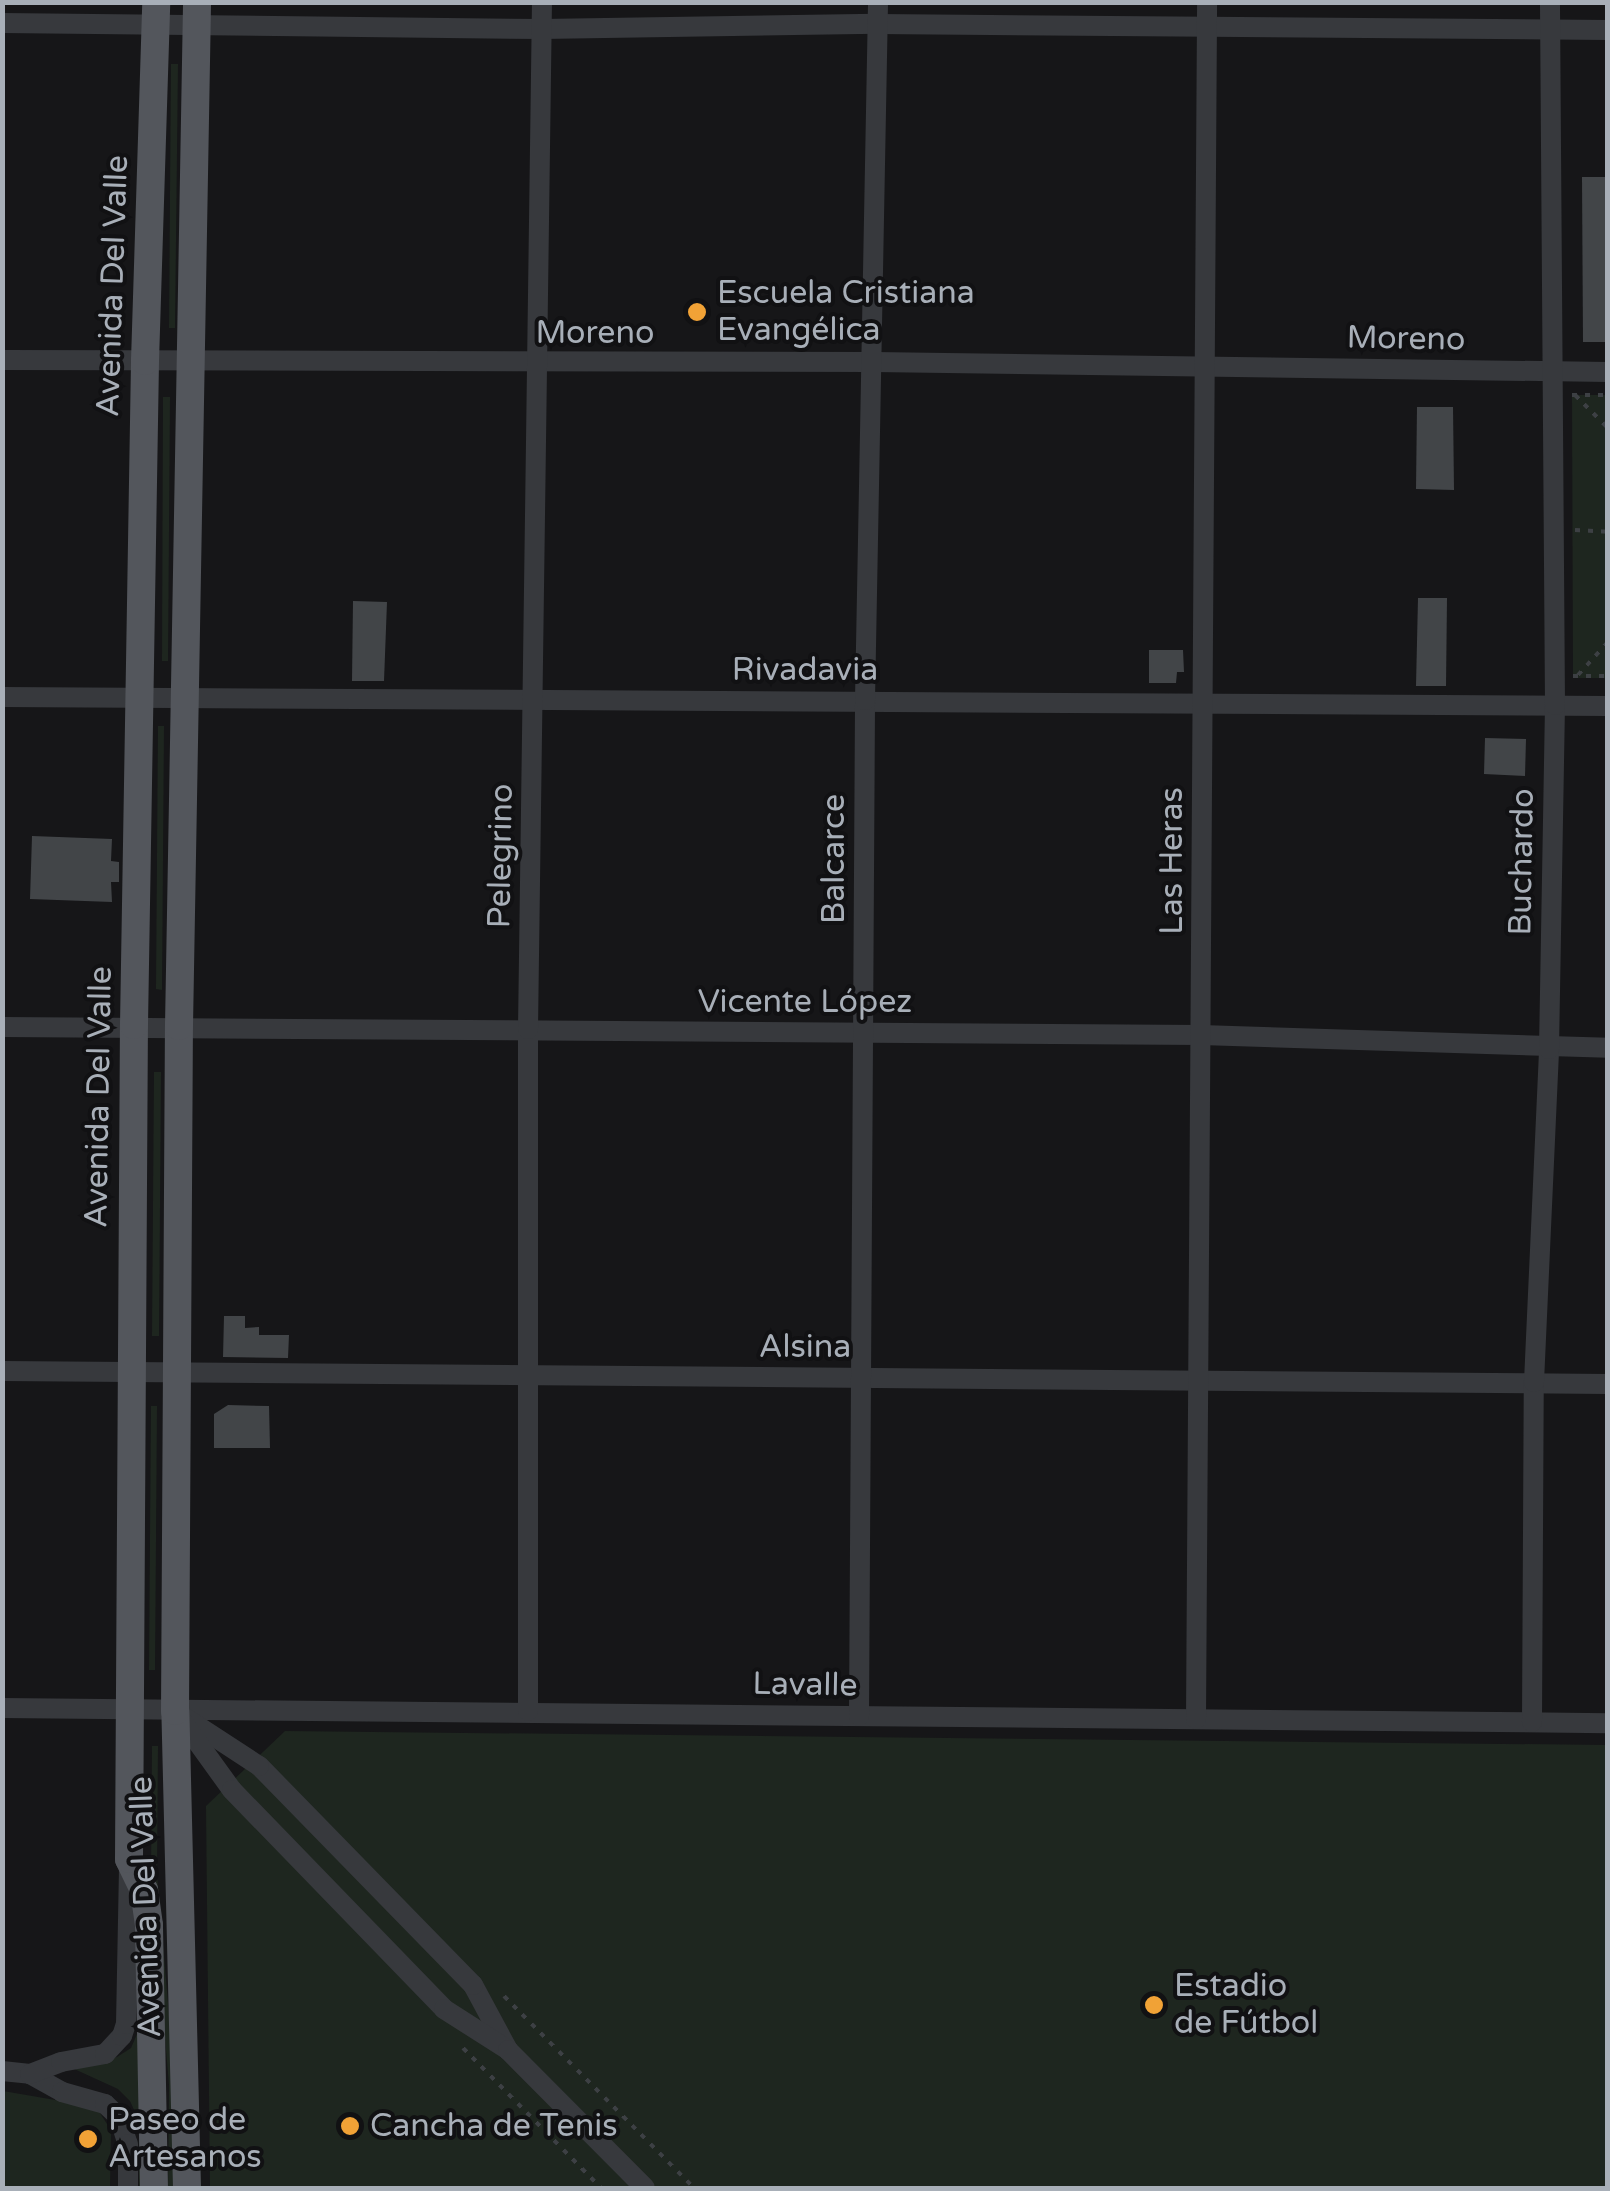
<!DOCTYPE html>
<html>
<head>
<meta charset="utf-8">
<style>
	body { margin:0 }
	#map { position:relative; width:1610px; height:2191px; overflow:hidden; background:#161618; font-family:"Varela Round",sans-serif }
	div>[style] { position:absolute }
	.green>* { inset:0; background:#1e261f }
	.building>* { inset:0; background:#424548 }
	.path>* { height:4px; margin-top:-2px; transform-origin:0; background:repeating-linear-gradient(90deg,#3d4044 0 5px,transparent 0 13px) }
	.minor>* { height:20px; margin:-10px; padding:0 10px; transform-origin:10px; border-radius:10px; background:#37393d }
	.major>* { height:28px; margin:-14px; padding:0 14px; transform-origin:14px; border-radius:14px; background:#53565c }
	.dots>* { width:28px; height:28px; translate:-50% -50%; box-sizing:border-box; border:5px solid #111113; border-radius:50% }
	span { translate:-50% -50%; white-space:nowrap; text-align:center; line-height:1.15; -webkit-text-stroke:8px #111113; paint-order:stroke }
	.street-label { font-size:32px; color:#a8afb8 }
	.poi-label { font-size:32px; color:#a8afb8 }
	.left { translate:0 -50%; text-align:left }
	.frame { position:absolute; inset:0; border:5px solid #a8afb8; pointer-events:none }
</style>
</head>
<body>
<div id="map">
	<div class="green">
		<i style="clip-path:polygon(171px 64px,178px 64px,175px 328px,169px 328px)"></i>
		<i style="clip-path:polygon(1572px 395px,1607px 395px,1607px 678px,1573px 678px)"></i>
		<i style="clip-path:polygon(163px 397px,170px 397px,168px 661px,162px 661px)"></i>
		<i style="clip-path:polygon(158px 726px,164px 726px,162px 990px,156px 989px)"></i>
		<i style="clip-path:polygon(154px 1072px,161px 1072px,159px 1336px,152px 1336px)"></i>
		<i style="clip-path:polygon(151px 1406px,157px 1406px,155px 1670px,149px 1670px)"></i>
		<i style="clip-path:polygon(285px 1731px,1607px 1745px,1607px 2188px,210px 2188px,206px 1806px)"></i>
		<i style="clip-path:polygon(152px 1746px,158px 1746px,157px 1874px,175px 2085px,174px 2188px,168px 2188px,169px 2085px,151px 1874px)"></i>
		<i style="clip-path:polygon(138px 1976px,146px 2188px,139px 2188px,139px 2121px,130px 2101px,118px 2089px,72px 2068px,117px 2057px,131px 2048px,137px 2034px)"></i>
		<i style="clip-path:polygon(3px 2091px,96px 2107px,111px 2130px,110px 2188px,3px 2188px)"></i>
	</div>
	<div class="building">
		<i style="clip-path:polygon(1582px 177px,1606px 177px,1608px 342px,1583px 342px)"></i>
		<i style="clip-path:polygon(1417px 407px,1453px 407px,1454px 490px,1416px 489px)"></i>
		<i style="clip-path:polygon(1418px 598px,1447px 598px,1446px 686px,1416px 686px)"></i>
		<i style="clip-path:polygon(353px 601px,387px 602px,384px 681px,352px 681px)"></i>
		<i style="clip-path:polygon(1149px 650px,1183px 650px,1184px 672px,1177px 672px,1176px 683px,1149px 683px)"></i>
		<i style="clip-path:polygon(1485px 738px,1526px 739px,1525px 776px,1484px 774px)"></i>
		<i style="clip-path:polygon(32px 836px,112px 839px,111px 861px,119px 862px,119px 882px,111px 882px,112px 902px,30px 899px)"></i>
		<i style="clip-path:polygon(224px 1316px,245px 1316px,245px 1328px,259px 1327px,259px 1335px,289px 1335px,288px 1358px,223px 1357px)"></i>
		<i style="clip-path:polygon(228px 1405px,269px 1406px,270px 1448px,214px 1448px,214px 1414px)"></i>
	</div>
	<div class="path">
		<i style="left:1572px;top:395px;width:36px"></i>
		<i style="left:1575px;top:395px;width:47px;rotate:45deg"></i>
		<i style="left:1575px;top:530px;width:33px;rotate:3deg"></i>
		<i style="left:1578px;top:675px;width:45px;rotate:-47.7deg"></i>
		<i style="left:1573px;top:676px;width:35px"></i>
		<i style="left:504px;top:1996px;width:270px;rotate:45.3deg"></i>
		<i style="left:463px;top:2048px;width:197px;rotate:45.4deg"></i>
	</div>
	<div class="minor">
		<i style="left:2px;top:23px;width:540px;rotate:0.64deg"></i>
		<i style="left:542px;top:29px;width:335px;rotate:-0.9deg"></i>
		<i style="left:877px;top:24px;width:731px;rotate:0.47deg"></i>
		<i style="left:2px;top:360px;width:872px;rotate:0.13deg"></i>
		<i style="left:874px;top:362px;width:734px;rotate:0.78deg"></i>
		<i style="left:2px;top:697px;width:1606px;rotate:0.32deg"></i>
		<i style="left:2px;top:1027px;width:1199px;rotate:0.38deg"></i>
		<i style="left:1201px;top:1035px;width:407px;rotate:1.8deg"></i>
		<i style="left:2px;top:1371px;width:1606px;rotate:0.46deg"></i>
		<i style="left:2px;top:1708px;width:1606px;rotate:0.54deg"></i>
		<i style="left:528px;top:1711px;width:682px;rotate:-90deg"></i>
		<i style="left:528px;top:1029px;width:1027px;rotate:-89.22deg"></i>
		<i style="left:859px;top:1716px;width:1016px;rotate:-89.66deg"></i>
		<i style="left:865px;top:700px;width:698px;rotate:-88.93deg"></i>
		<i style="left:1196px;top:1719px;width:1717px;rotate:-89.63deg"></i>
		<i style="left:1532px;top:1722px;width:340px;rotate:-89.7deg"></i>
		<i style="left:1534px;top:1382px;width:333px;rotate:-87.4deg"></i>
		<i style="left:1549px;top:1049px;width:344px;rotate:-89deg"></i>
		<i style="left:1555px;top:705px;width:703px;rotate:-90.41deg"></i>
		<i style="left:508px;top:2050px;width:74px;rotate:-118.3deg"></i>
		<i style="left:473px;top:1985px;width:306px;rotate:-134.3deg"></i>
		<i style="left:259px;top:1766px;width:100px;rotate:-146.8deg"></i>
		<i style="left:175px;top:1711px;width:97px;rotate:54.2deg"></i>
		<i style="left:232px;top:1790px;width:305px;rotate:45.9deg"></i>
		<i style="left:444px;top:2009px;width:76px;rotate:32.6deg"></i>
		<i style="left:508px;top:2050px;width:194px;rotate:45.2deg"></i>
		<i style="left:2px;top:2071px;width:28px;rotate:6deg"></i>
		<i style="left:30px;top:2074px;width:37px;rotate:29deg"></i>
		<i style="left:62px;top:2092px;width:45px;rotate:15.6deg"></i>
		<i style="left:105px;top:2104px;width:19px;rotate:43deg"></i>
		<i style="left:119px;top:2117px;width:28px;rotate:72deg"></i>
		<i style="left:128px;top:2144px;width:44px;rotate:90deg"></i>
		<i style="left:30px;top:2074px;width:33px;rotate:-21deg"></i>
		<i style="left:61px;top:2062px;width:45px;rotate:-10.3deg"></i>
		<i style="left:105px;top:2054px;width:25px;rotate:-47deg"></i>
		<i style="left:122px;top:2036px;width:13px;rotate:-72deg"></i>
		<i style="left:126px;top:2024px;width:157px;rotate:-88.9deg"></i>
	</div>
	<div class="major">
		<i style="left:154px;top:2188px;width:263px;rotate:-91.1deg"></i>
		<i style="left:149px;top:1925px;width:35px;rotate:-98deg"></i>
		<i style="left:144px;top:1890px;width:34px;rotate:-116deg"></i>
		<i style="left:129px;top:1859px;width:834px;rotate:-89.66deg"></i>
		<i style="left:134px;top:1025px;width:664px;rotate:-89.05deg"></i>
		<i style="left:145px;top:361px;width:359px;rotate:-88.2deg"></i>
		<i style="left:187px;top:2188px;width:477px;rotate:-91.4deg"></i>
		<i style="left:175px;top:1711px;width:685px;rotate:-89.67deg"></i>
		<i style="left:179px;top:1026px;width:1024px;rotate:-88.99deg"></i>
	</div>
	<div class="dots">
		<i style="left:697px;top:312px;background:#f1a236"></i>
		<i style="left:1154px;top:2005px;background:#f1a236"></i>
		<i style="left:350px;top:2126px;background:#f1a236"></i>
		<i style="left:88px;top:2139px;background:#f1a236"></i>
	</div>
	<div class="street-label">
		<span style="left:113px;top:286px;rotate:-88deg">Avenida Del Valle</span>
		<span style="left:595px;top:333px">Moreno</span>
		<span style="left:1406px;top:339px;rotate:1deg">Moreno</span>
		<span style="left:805px;top:670px">Rivadavia</span>
		<span style="left:501px;top:856px;rotate:-89deg">Pelegrino</span>
		<span style="left:834px;top:859px;rotate:-90deg">Balcarce</span>
		<span style="left:1172px;top:861px;rotate:-90deg">Las Heras</span>
		<span style="left:1522px;top:862px;rotate:-89deg">Buchardo</span>
		<span style="left:805px;top:1002px">Vicente López</span>
		<span style="left:99px;top:1097px;rotate:-89deg">Avenida Del Valle</span>
		<span style="left:805px;top:1347px">Alsina</span>
		<span style="left:805px;top:1685px;rotate:1deg">Lavalle</span>
		<span style="left:146px;top:1907px;rotate:-92deg">Avenida Del Valle</span>
	</div>
	<div class="poi-label">
		<span class="left" style="left:717px;top:312px">Escuela Cristiana<br>Evangélica</span>
		<span class="left" style="left:1174px;top:2005px">Estadio<br>de Fútbol</span>
		<span class="left" style="left:108px;top:2139px">Paseo de<br>Artesanos</span>
		<span class="left" style="left:370px;top:2126px">Cancha de Tenis</span>
	</div>
	<div class="frame"></div>
</div>
</body>
</html>
